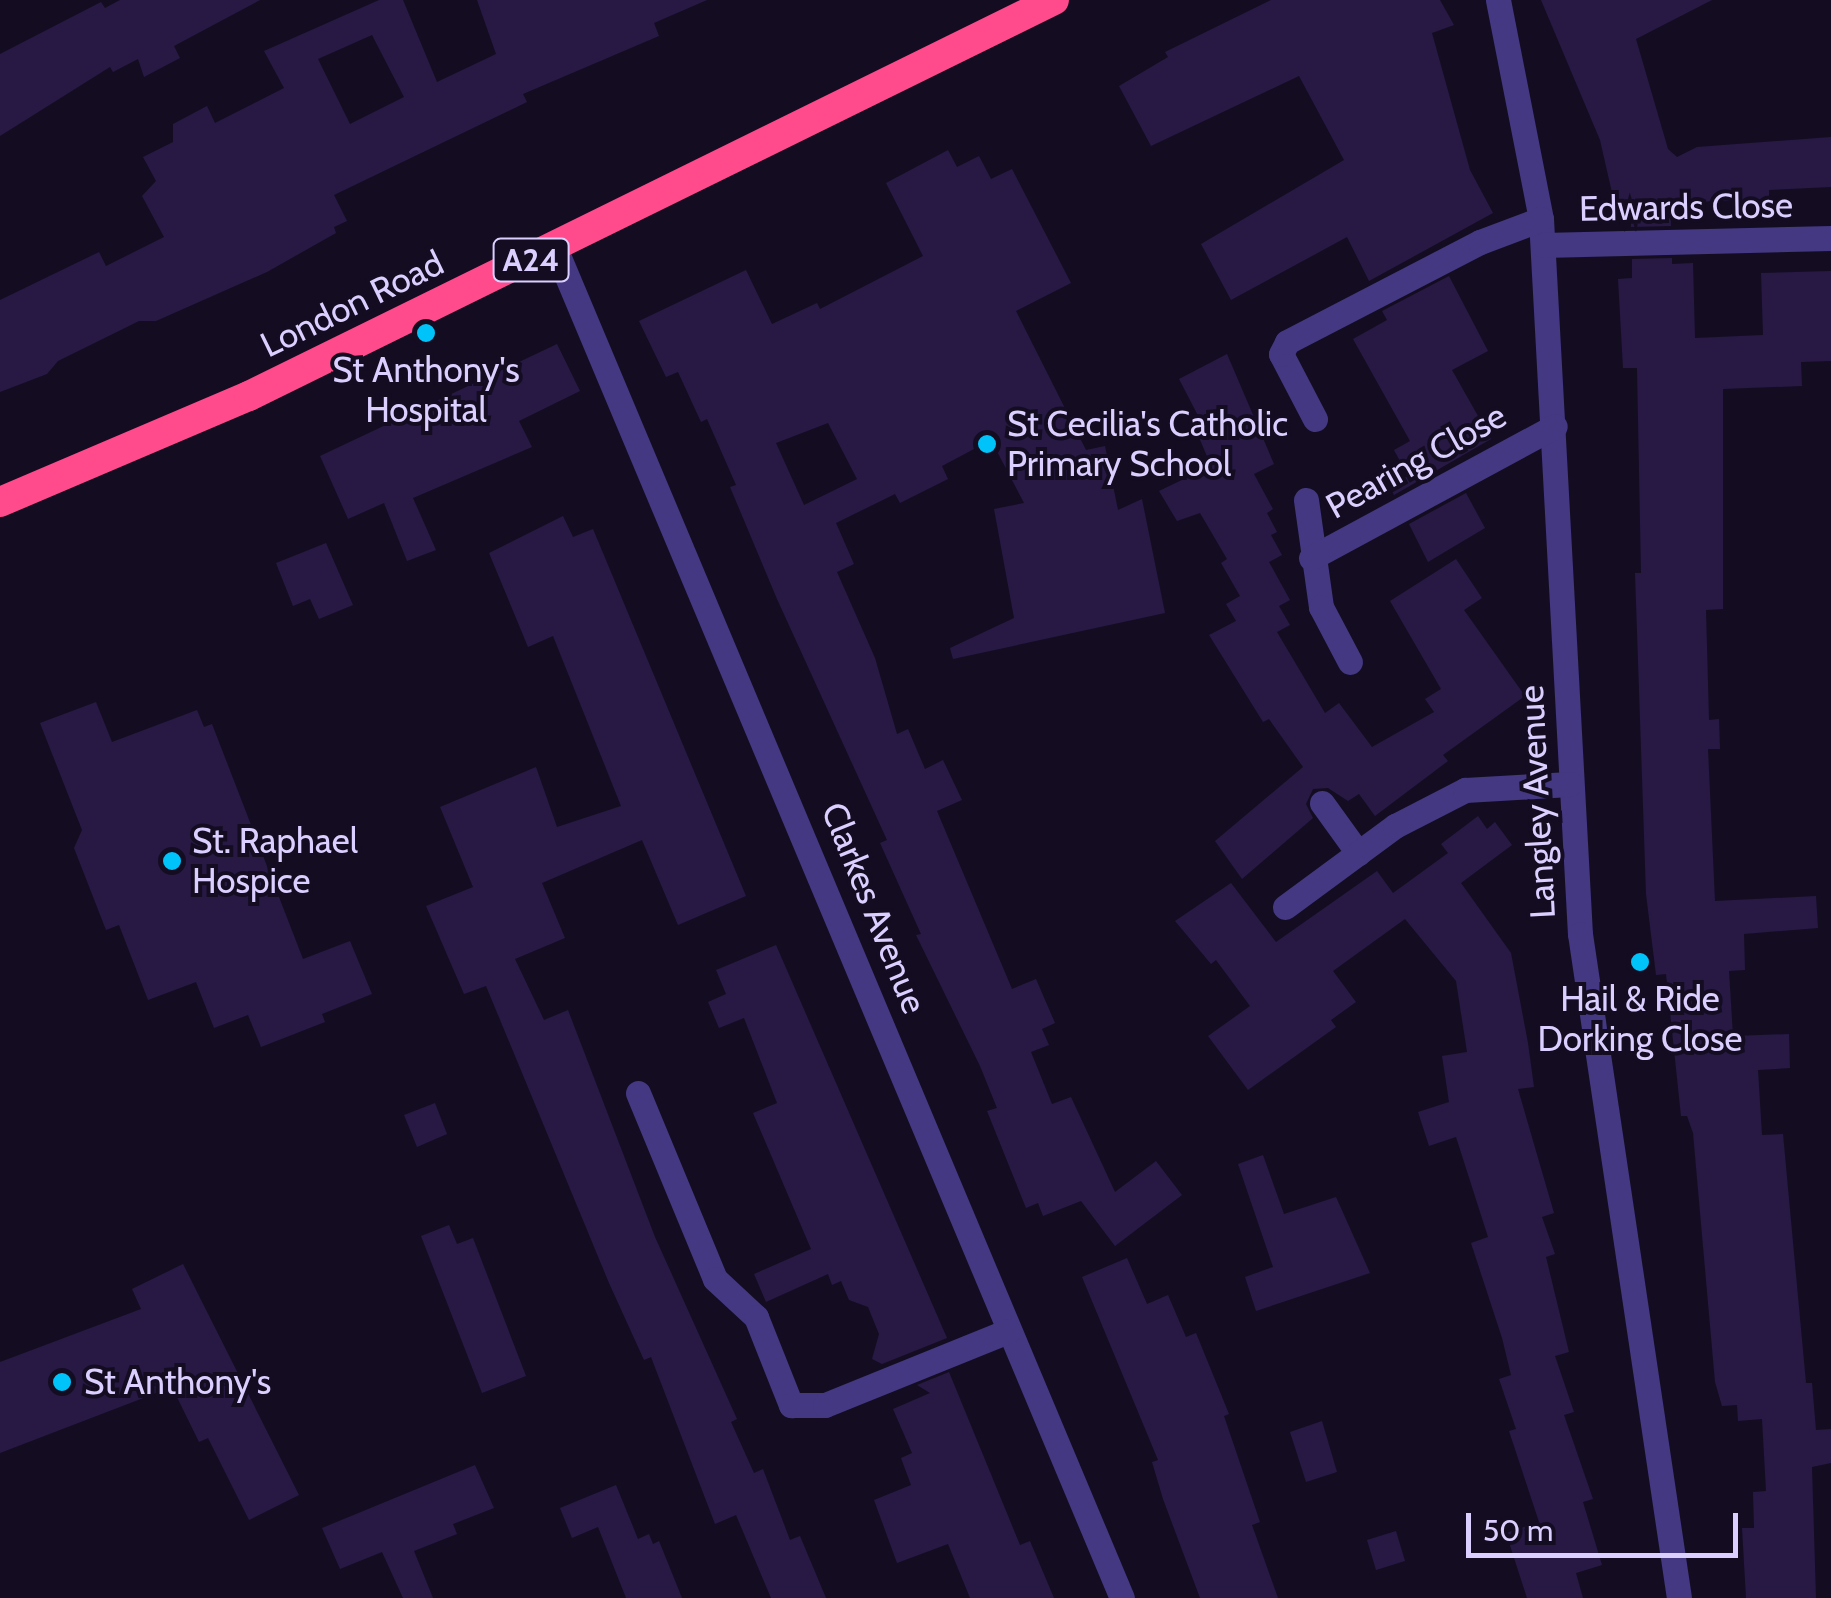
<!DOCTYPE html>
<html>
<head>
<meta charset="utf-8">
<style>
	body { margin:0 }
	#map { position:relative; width:1831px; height:1598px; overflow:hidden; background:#140d22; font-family:Cabin,sans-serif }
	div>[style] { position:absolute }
	.building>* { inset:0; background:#271944 }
	.street>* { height:25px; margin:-12.5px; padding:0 12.5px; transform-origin:12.5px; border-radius:12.5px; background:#443882 }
	.highway>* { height:30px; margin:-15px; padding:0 15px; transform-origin:15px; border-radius:15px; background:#ff4a8b }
	.dots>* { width:28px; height:28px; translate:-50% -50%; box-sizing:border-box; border:5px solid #140d22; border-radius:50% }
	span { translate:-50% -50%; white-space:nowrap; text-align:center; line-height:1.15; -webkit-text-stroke:8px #140d22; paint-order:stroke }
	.shield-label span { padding:2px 8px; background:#140d22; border:2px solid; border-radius:8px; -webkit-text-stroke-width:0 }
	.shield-label { font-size:32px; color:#dacfff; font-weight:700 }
	.street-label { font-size:35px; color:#dacfff }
	.poi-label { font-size:35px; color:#dacfff }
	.left { translate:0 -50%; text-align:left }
	.scale { position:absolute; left:1466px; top:1513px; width:272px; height:45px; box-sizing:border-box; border:5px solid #dacfff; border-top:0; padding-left:12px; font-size:30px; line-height:35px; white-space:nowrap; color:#dacfff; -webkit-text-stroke:8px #140d22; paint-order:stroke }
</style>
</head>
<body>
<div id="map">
	<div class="building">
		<i style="clip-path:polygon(120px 0,260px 0,174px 46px,180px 58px,144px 77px,138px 59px,113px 72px,110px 67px,0 136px,0 54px,101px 2px,105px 8px)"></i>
		<i style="clip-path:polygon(evenodd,379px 0,403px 0,437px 82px,496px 54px,477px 0,707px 0,654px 23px,659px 36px,523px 94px,527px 102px,334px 195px,347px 221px,334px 227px,336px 233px,267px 272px,156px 321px,139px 321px,58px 361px,47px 374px,0 392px,0 300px,99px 252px,106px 266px,164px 237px,142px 196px,156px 181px,143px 157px,173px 142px,173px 124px,207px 106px,215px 123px,284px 88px,264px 51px,379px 0,372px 35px,404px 97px,350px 124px,318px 59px,372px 35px)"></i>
		<i style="clip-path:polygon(1271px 0,1440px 0,1454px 25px,1432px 33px,1470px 170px,1493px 213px,1369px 281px,1347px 237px,1231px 300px,1201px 244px,1344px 160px,1299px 76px,1151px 146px,1119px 86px,1168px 57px,1165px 52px)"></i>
		<i style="clip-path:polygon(1541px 0,1712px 0,1636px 39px,1668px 149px,1677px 157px,1697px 147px,1831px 137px,1831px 187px,1769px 190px,1769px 199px,1670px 203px,1671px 226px,1631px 227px,1631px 219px,1618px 219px,1600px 140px)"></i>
		<i style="clip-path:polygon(evenodd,948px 150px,957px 167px,979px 156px,991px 179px,1012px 169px,1071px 283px,1016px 311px,1086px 450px,1105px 446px,1118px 510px,1142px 499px,1165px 613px,953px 659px,950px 648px,1014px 618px,994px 509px,1024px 503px,991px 440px,942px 466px,948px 479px,900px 503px,895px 494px,836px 523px,854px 564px,837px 572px,875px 658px,897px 734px,908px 729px,925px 769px,943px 760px,962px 800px,937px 811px,1012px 989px,1036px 979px,1055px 1023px,1042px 1029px,1049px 1045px,1031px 1052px,1052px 1104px,1071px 1097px,1115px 1192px,1156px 1161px,1182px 1195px,1115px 1246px,1081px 1201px,1043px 1216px,1038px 1203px,1026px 1208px,987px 1111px,997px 1108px,980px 1066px,916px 935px,921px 934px,880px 843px,887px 840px,777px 599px,730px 487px,736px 485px,707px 419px,701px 422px,678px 372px,666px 377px,639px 321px,746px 270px,772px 324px,817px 303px,820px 309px,923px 256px,886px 183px,948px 150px,828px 423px,857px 479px,804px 505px,776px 443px,828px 423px)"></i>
		<i style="clip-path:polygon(1672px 258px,1672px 264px,1693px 263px,1695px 338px,1763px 335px,1761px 273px,1831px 271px,1831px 361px,1801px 362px,1802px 386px,1723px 389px,1723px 609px,1706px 610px,1709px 720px,1719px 719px,1720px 749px,1708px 749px,1715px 901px,1816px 896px,1818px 928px,1744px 934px,1745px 970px,1729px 971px,1733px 1036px,1789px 1034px,1790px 1068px,1758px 1070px,1762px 1135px,1783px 1134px,1806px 1383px,1812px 1383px,1816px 1430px,1831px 1429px,1831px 1463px,1812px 1467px,1816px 1598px,1746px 1598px,1742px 1528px,1754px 1528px,1753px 1492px,1766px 1491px,1762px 1419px,1738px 1421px,1737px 1405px,1722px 1406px,1715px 1382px,1693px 1133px,1687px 1116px,1681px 1116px,1666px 974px,1656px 975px,1646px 894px,1635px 573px,1641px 573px,1637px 368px,1623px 368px,1618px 279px,1632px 278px,1632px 259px)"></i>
		<i style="clip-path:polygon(1449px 276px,1488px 351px,1452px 370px,1491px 439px,1394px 495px,1389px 486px,1408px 476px,1394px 450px,1410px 441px,1353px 339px,1387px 320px,1382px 311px)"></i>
		<i style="clip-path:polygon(557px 344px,580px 391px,519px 421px,532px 447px,413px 498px,436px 550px,407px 561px,384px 503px,348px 519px,320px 456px)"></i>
		<i style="clip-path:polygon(1227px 354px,1274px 464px,1254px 474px,1273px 509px,1267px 513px,1277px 532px,1271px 535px,1282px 555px,1269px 562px,1290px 600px,1279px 606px,1290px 625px,1277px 632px,1325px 713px,1339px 703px,1372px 747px,1434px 712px,1425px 699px,1441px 689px,1390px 601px,1456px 559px,1482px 598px,1464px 610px,1525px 696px,1443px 755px,1448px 761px,1375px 816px,1359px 794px,1348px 801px,1328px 788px,1313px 789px,1306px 804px,1313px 818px,1242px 879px,1215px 841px,1303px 767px,1269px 719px,1263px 722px,1209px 635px,1236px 621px,1226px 604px,1240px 596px,1221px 563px,1227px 559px,1200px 513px,1177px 521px,1159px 491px,1211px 466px,1198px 435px,1206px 431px,1179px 379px)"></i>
		<i style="clip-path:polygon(1466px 493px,1485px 528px,1428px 562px,1409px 524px)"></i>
		<i style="clip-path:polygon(563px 516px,573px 537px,593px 529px,746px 896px,678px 925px,642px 840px,542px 883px,565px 938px,515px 959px,544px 1020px,568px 1010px,655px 1237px,737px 1419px,731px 1422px,754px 1473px,763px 1469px,790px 1540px,800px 1536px,826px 1598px,771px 1598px,736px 1515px,715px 1524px,651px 1357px,644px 1360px,609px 1283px,486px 986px,464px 994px,426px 906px,473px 887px,440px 807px,536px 767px,557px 827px,621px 806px,553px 636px,528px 647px,489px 553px)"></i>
		<i style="clip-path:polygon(326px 543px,353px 605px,319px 619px,310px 599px,293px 606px,276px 563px)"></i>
		<i style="clip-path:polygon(96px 702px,112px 742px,197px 710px,204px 727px,212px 724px,303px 959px,350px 941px,372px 994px,322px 1014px,325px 1022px,261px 1047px,248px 1015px,214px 1028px,196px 982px,148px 1000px,119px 925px,106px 930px,74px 848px,82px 830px,40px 723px)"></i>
		<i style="clip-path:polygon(1478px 816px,1487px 829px,1495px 822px,1512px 845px,1461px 883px,1511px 953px,1528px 1043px,1534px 1087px,1518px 1089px,1554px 1213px,1542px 1217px,1555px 1254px,1546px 1257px,1569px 1352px,1555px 1356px,1574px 1412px,1564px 1415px,1593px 1499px,1583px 1502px,1602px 1565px,1576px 1573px,1583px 1598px,1527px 1598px,1506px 1533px,1539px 1522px,1509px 1431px,1516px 1429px,1499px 1379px,1511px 1375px,1502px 1338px,1471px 1243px,1488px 1237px,1456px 1137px,1429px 1146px,1418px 1112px,1449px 1102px,1442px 1056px,1467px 1052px,1456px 981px,1405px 919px,1333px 971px,1356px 1002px,1331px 1020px,1336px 1027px,1248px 1090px,1208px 1036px,1250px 1006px,1216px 960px,1211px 964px,1175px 921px,1231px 883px,1276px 942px,1377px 871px,1393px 893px,1448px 853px,1441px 844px)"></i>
		<i style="clip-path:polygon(776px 945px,947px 1338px,882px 1364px,872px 1359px,879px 1334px,868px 1307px,849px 1300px,841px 1281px,832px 1285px,828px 1274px,766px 1302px,754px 1274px,811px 1249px,753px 1113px,777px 1103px,744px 1018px,719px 1028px,708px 1002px,726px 994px,716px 970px)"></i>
		<i style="clip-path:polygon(435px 1103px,447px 1134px,417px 1147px,404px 1115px)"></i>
		<i style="clip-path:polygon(1263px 1155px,1284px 1214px,1336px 1197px,1370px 1273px,1256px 1311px,1245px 1277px,1273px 1267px,1238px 1164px)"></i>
		<i style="clip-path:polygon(449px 1225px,457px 1244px,473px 1238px,526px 1376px,482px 1393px,421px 1236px)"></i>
		<i style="clip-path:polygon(1127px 1258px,1147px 1304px,1168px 1295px,1186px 1337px,1196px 1333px,1229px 1414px,1224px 1416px,1260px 1522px,1252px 1525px,1278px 1598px,1200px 1598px,1163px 1499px,1152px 1462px,1158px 1460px,1082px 1277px)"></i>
		<i style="clip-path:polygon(183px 1264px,299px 1495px,249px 1520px,208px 1438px,199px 1442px,172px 1387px,0 1453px,0 1362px,141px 1309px,132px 1289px)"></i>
		<i style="clip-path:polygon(949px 1372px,1020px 1545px,1030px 1541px,1054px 1598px,970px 1598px,948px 1544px,897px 1563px,874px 1500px,911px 1485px,901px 1458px,912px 1453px,893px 1409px,930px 1393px,917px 1385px)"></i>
		<i style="clip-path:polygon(1322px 1421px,1337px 1472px,1306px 1482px,1290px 1432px)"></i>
		<i style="clip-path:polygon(475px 1465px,494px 1508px,453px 1524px,457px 1534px,414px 1551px,433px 1598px,403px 1598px,382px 1552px,340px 1569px,322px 1528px)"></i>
		<i style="clip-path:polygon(616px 1485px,638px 1539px,649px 1534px,653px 1544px,659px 1541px,682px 1598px,626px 1598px,598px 1527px,572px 1538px,560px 1508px)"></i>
		<i style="clip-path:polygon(1396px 1531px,1405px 1561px,1376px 1570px,1367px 1540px)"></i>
	</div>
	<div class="street">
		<i style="left:1498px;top:0;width:223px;rotate:78.9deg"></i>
		<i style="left:1541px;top:219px;width:716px;rotate:86.88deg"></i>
		<i style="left:1580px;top:934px;width:671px;rotate:81.52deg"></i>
		<i style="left:1543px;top:245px;width:288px;rotate:-1.4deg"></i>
		<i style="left:555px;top:248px;width:1464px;rotate:67.22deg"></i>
		<i style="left:1315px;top:419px;width:73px;rotate:-117.6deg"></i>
		<i style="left:1281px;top:354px;width:13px;rotate:-63deg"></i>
		<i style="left:1287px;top:342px;width:217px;rotate:-27.4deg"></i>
		<i style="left:1480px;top:242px;width:65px;rotate:-20.7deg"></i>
		<i style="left:1306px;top:500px;width:108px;rotate:82deg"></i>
		<i style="left:1321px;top:607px;width:62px;rotate:62.2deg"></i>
		<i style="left:1311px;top:558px;width:277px;rotate:-28.4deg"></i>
		<i style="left:1322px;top:803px;width:62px;rotate:54.2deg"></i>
		<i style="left:1285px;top:907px;width:137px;rotate:-36.4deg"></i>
		<i style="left:1395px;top:826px;width:79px;rotate:-27.2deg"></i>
		<i style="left:1465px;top:790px;width:105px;rotate:-3.3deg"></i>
		<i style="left:638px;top:1093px;width:201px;rotate:67.5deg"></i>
		<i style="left:715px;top:1279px;width:56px;rotate:42.8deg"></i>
		<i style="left:756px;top:1317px;width:95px;rotate:68.3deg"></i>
		<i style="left:791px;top:1405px;width:34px"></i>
		<i style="left:825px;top:1405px;width:197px;rotate:-22deg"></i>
	</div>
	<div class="highway">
		<i style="left:0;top:502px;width:271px;rotate:-23.1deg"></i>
		<i style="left:249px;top:396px;width:897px;rotate:-26.19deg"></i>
	</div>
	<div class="dots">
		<i style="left:426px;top:333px;background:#00c3fa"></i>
		<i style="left:987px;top:444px;background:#00c3fa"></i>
		<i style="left:172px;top:861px;background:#00c3fa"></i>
		<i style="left:1640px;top:962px;background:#00c3fa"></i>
		<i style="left:62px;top:1382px;background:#00c3fa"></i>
	</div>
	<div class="shield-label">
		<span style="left:531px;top:260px">A24</span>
	</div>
	<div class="street-label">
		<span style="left:1686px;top:207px;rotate:-1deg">Edwards Close</span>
		<span style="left:352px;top:304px;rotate:-26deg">London Road</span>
		<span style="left:1416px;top:461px;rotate:-29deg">Pearing Close</span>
		<span style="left:1537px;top:802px;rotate:-93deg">Langley Avenue</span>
		<span style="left:874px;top:908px;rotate:68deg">Clarkes Avenue</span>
	</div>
	<div class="poi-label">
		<span style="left:426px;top:390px">St Anthony's<br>Hospital</span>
		<span class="left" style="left:1007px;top:444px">St Cecilia's Catholic<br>Primary School</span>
		<span class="left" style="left:192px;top:861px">St. Raphael<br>Hospice</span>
		<span style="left:1640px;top:1019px">Hail &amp; Ride<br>Dorking Close</span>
		<span class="left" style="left:84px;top:1382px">St Anthony's</span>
	</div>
	<div class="scale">50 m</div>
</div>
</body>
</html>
